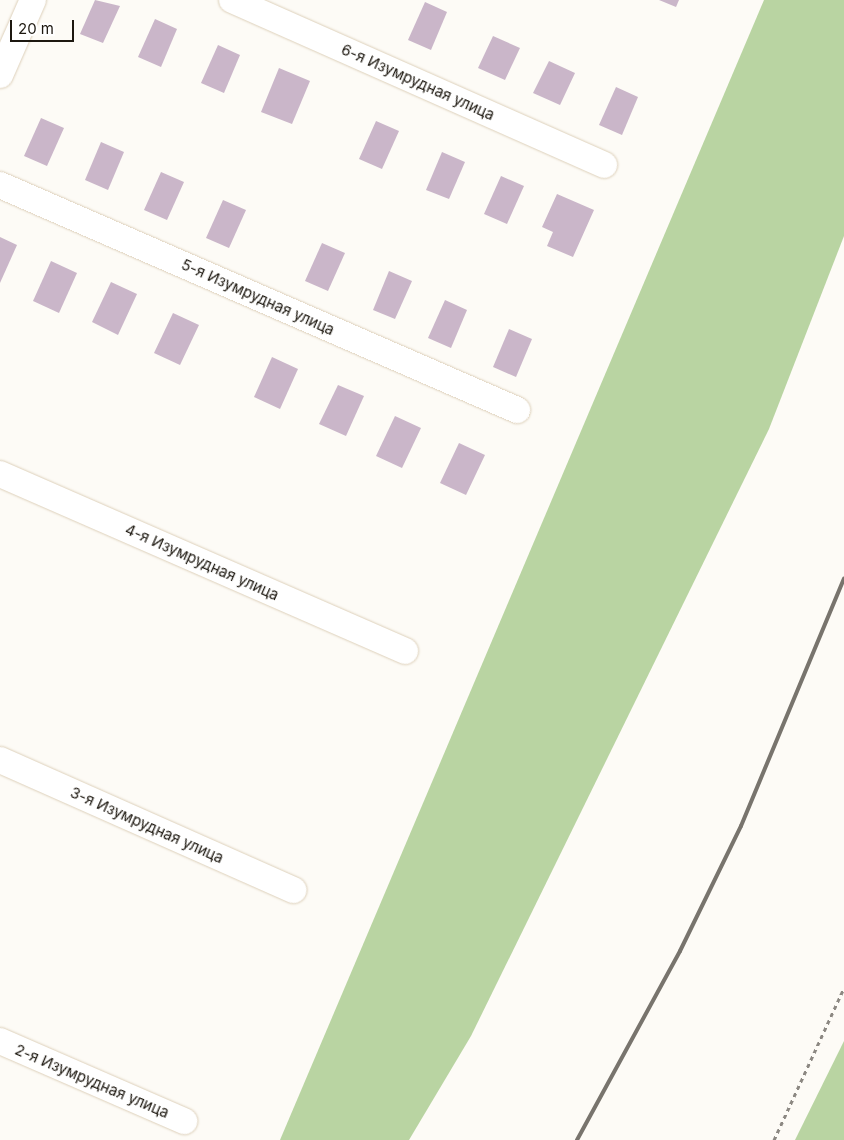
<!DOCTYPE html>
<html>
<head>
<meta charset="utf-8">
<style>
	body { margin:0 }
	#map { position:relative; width:844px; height:1140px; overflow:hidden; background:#fdfbf6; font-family:Inter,sans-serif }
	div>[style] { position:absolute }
	.green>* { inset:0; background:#b9d4a2 }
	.building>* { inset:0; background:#cab6c9 }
	.path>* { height:3px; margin-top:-1.5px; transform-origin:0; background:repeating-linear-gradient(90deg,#8c8882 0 4px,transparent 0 8px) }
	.roads { filter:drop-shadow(0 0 1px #ddd0ba) drop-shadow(0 0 1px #ddd0ba) }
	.minor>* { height:26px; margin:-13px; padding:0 13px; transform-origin:13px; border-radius:13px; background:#fff }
	.rail>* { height:4px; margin:-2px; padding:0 2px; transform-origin:2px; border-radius:2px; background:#78746d }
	span { translate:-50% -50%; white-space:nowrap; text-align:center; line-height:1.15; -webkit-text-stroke:4.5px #fff; paint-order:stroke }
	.street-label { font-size:15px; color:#1d1810 }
	.scale { position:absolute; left:10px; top:20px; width:64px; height:22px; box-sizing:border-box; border:2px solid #1d1810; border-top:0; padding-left:6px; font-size:15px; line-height:18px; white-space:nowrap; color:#1d1810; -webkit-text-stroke:4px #fff; paint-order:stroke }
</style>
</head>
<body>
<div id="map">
	<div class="green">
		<i style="clip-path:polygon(764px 0,844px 0,844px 236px,769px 429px,471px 1036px,409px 1140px,280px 1140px)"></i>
		<i style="clip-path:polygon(844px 1041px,844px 1140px,795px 1140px)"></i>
	</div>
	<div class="building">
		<i style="clip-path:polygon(95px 0,120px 6px,103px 43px,80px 34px)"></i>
		<i style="clip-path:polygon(659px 0,679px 0,676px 7px)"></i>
		<i style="clip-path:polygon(425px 2px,447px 12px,431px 50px,408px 40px)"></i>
		<i style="clip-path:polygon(155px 19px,177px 29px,161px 67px,138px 57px)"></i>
		<i style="clip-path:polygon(493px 36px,520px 48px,505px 80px,478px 68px)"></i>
		<i style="clip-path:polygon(218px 45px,240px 55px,224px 93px,201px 83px)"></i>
		<i style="clip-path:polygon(549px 61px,575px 73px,560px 105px,533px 93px)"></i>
		<i style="clip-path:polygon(279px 68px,310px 81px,292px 124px,261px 112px)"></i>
		<i style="clip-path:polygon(616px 87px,638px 97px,622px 135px,599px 125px)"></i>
		<i style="clip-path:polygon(41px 118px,64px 128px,47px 166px,24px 156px)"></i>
		<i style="clip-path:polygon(376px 121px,399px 131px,382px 169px,359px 159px)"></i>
		<i style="clip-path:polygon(101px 142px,124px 152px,108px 190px,85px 180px)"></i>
		<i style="clip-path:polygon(442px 152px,465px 162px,449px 199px,426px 190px)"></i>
		<i style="clip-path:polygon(161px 172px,184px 182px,167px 220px,144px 210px)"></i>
		<i style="clip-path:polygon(501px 176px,524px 186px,507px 224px,484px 214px)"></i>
		<i style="clip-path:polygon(557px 194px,594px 210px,573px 257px,547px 246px,553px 232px,542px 227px)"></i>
		<i style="clip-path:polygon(223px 200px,246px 210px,229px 248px,206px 238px)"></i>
		<i style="clip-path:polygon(0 237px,17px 245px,0 283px)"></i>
		<i style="clip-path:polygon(322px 243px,345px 253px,328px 291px,305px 281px)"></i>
		<i style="clip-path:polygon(51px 261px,77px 273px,59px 313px,33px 301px)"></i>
		<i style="clip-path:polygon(389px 271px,412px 281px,395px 319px,373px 310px)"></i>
		<i style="clip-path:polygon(111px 282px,137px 294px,118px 335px,92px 322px)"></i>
		<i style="clip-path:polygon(445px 300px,467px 310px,451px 348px,428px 338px)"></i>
		<i style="clip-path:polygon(173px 313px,199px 325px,180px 365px,154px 353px)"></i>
		<i style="clip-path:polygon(509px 329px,532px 339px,516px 377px,493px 367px)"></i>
		<i style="clip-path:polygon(272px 357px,298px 369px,280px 409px,254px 397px)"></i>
		<i style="clip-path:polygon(338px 385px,364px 396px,346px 436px,319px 424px)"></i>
		<i style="clip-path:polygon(395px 416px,421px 428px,402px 468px,376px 456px)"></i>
		<i style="clip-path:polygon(459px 443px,485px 455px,466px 495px,440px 483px)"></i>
	</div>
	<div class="path">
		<i style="left:774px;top:1140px;width:167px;rotate:-65.3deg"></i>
	</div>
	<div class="roads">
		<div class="minor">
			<i style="left:232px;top:0;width:407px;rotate:23.9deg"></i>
			<i style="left:0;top:75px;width:82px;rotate:-66.3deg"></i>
			<i style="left:0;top:185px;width:564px;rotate:23.52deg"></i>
			<i style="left:0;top:474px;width:442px;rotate:23.6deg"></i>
			<i style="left:0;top:760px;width:321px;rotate:23.9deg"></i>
			<i style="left:0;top:1041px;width:201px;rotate:23.5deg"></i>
		</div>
	</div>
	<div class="rail">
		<i style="left:577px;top:1140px;width:215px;rotate:-61.4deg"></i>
		<i style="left:680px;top:951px;width:139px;rotate:-64deg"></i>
		<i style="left:741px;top:826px;width:268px;rotate:-67.4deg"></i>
	</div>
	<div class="street-label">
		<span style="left:418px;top:82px;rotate:24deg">6-я Изумрудная улица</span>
		<span style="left:258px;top:297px;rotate:24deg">5-я Изумрудная улица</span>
		<span style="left:202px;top:562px;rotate:24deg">4-я Изумрудная улица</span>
		<span style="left:147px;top:825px;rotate:24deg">3-я Изумрудная улица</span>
		<span style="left:92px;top:1081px;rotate:23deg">2-я Изумрудная улица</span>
	</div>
	<div class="scale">20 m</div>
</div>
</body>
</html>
